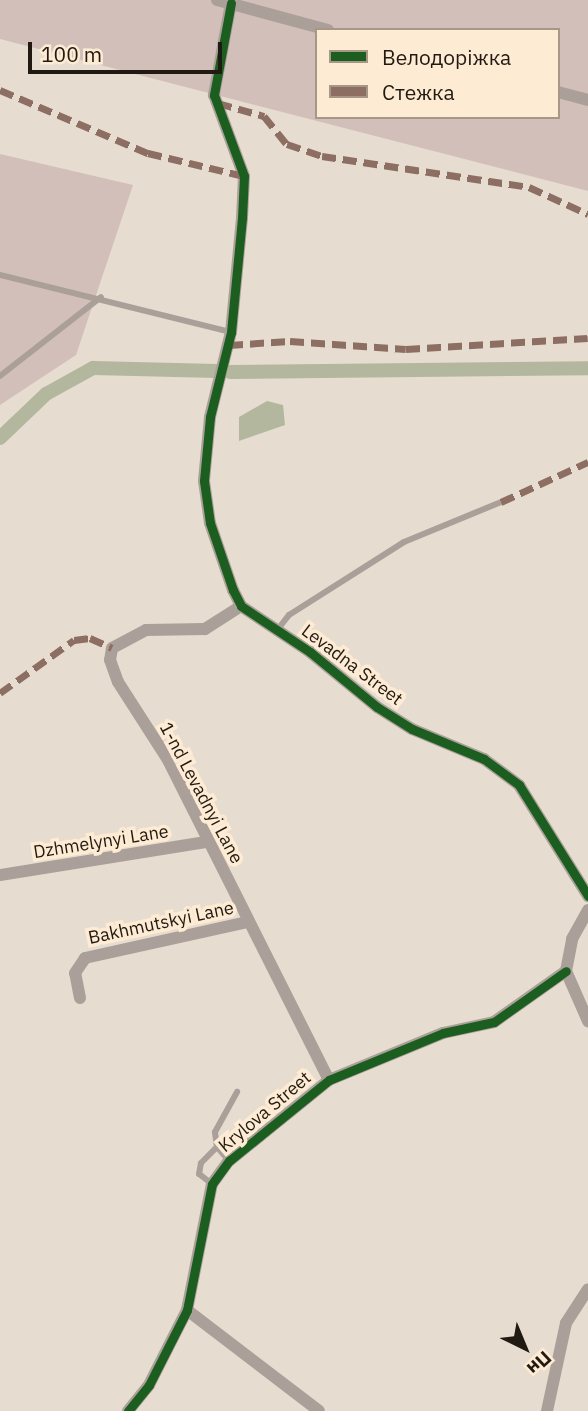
<!DOCTYPE html>
<html>
<head>
<meta charset="utf-8">
<style>
	body { margin:0 }
	#map { position:relative; width:588px; height:1411px; overflow:hidden; background:#e7dcd0; font-family:"IBM Plex Sans",sans-serif }
	div>[style] { position:absolute }
	.green>* { inset:0; background:#d3bfb9 }
	.water>* { inset:0; background:#b3b79e }
	.canal>* { height:14px; margin:-7px; padding:0 7px; transform-origin:7px; border-radius:7px; background:#b3b79e }
	.service>* { height:6px; margin:-3px; padding:0 3px; transform-origin:3px; border-radius:3px; background:#aba099 }
	.minor>* { height:12px; margin:-6px; padding:0 6px; transform-origin:6px; border-radius:6px; background:#aba099 }
	.quiet>* { height:7px; margin-top:-3.5px; transform-origin:0; background:repeating-linear-gradient(90deg,#8d6e63 0 14px,transparent 0 21px) }
	.cycleway>* { height:9px; margin:-4.5px; padding:0 4.5px; transform-origin:4.5px; border-radius:4.5px; background:#1b5e20 }
	span { translate:-50% -50%; white-space:nowrap; text-align:center; line-height:1.15; -webkit-text-stroke:7px #feebd4; paint-order:stroke }
	.street-label { font-size:18px; color:#211a12 }
	.legend { position:absolute; left:315px; top:28px; width:245px; height:91px; box-sizing:border-box; background:#feebd4; border:2px solid #a69786; margin:0; padding:9px 12px; list-style:none; font-size:21px; color:#211a12 }
	.legend li { display:flex; align-items:center; gap:14px; height:35px }
	.legend b { width:35px; border:2px solid #a69786 }
	.north { position:absolute; left:490px; top:1313px; width:70px; height:70px; -webkit-text-stroke:5px #feebd4; paint-order:stroke; rotate:137deg; font-size:19px; font-weight:700; line-height:28px; text-align:center; color:#211a12 }
	.north::after { content:''; display:block; margin:auto; width:24px; height:32px; background:#211a12; clip-path:polygon(50% 0,100% 100%,50% 72%,0 100%) }
	.scale { position:absolute; left:28px; top:42px; width:194px; height:32px; box-sizing:border-box; border:4px solid #211a12; border-top:0; padding-left:9px; font-size:21px; line-height:24px; white-space:nowrap; color:#211a12; -webkit-text-stroke:5px #feebd4; paint-order:stroke }
</style>
</head>
<body>
<div id="map">
	<div class="green">
		<i style="clip-path:polygon(evenodd,0 0,588px 0,588px 191px,0 39px,0 0,317px 30px,558px 30px,558px 117px,317px 117px,317px 30px)"></i>
		<i style="clip-path:polygon(0 154px,133px 185px,76px 355px,0 405px)"></i>
	</div>
	<div class="water">
		<i style="clip-path:polygon(267px 401px,283px 405px,285px 425px,239px 441px,239px 417px)"></i>
	</div>
	<div class="canal">
		<i style="left:230px;top:372px;width:358px;rotate:-0.6deg"></i>
		<i style="left:0;top:438px;width:64px;rotate:-43.7deg"></i>
		<i style="left:46px;top:394px;width:54px;rotate:-29deg"></i>
		<i style="left:93px;top:368px;width:124px;rotate:1.4deg"></i>
	</div>
	<div class="service">
		<i style="left:0;top:275px;width:238px;rotate:13.9deg"></i>
		<i style="left:0;top:376px;width:128px;rotate:-38deg"></i>
		<i style="left:278px;top:629px;width:18px;rotate:-52deg"></i>
		<i style="left:289px;top:615px;width:136px;rotate:-32.4deg"></i>
		<i style="left:404px;top:542px;width:105px;rotate:-22.4deg"></i>
		<i style="left:217px;top:1147px;width:15px;rotate:-98deg"></i>
		<i style="left:215px;top:1132px;width:46px;rotate:-61.2deg"></i>
		<i style="left:212px;top:1184px;width:16px;rotate:-142deg"></i>
		<i style="left:199px;top:1174px;width:11px;rotate:-80deg"></i>
		<i style="left:201px;top:1163px;width:23px;rotate:-45deg"></i>
		<i style="left:217px;top:1147px;width:18px;rotate:49deg"></i>
	</div>
	<div class="minor">
		<i style="left:217px;top:0;width:115px;rotate:15.1deg"></i>
		<i style="left:231px;top:3px;width:94px;rotate:100.5deg"></i>
		<i style="left:214px;top:95px;width:86px;rotate:69.7deg"></i>
		<i style="left:244px;top:176px;width:42px;rotate:92.7deg"></i>
		<i style="left:242px;top:218px;width:115px;rotate:95.5deg"></i>
		<i style="left:231px;top:332px;width:88px;rotate:103.9deg"></i>
		<i style="left:210px;top:417px;width:64px;rotate:95.4deg"></i>
		<i style="left:204px;top:481px;width:42px;rotate:81.9deg"></i>
		<i style="left:210px;top:523px;width:71px;rotate:71.1deg"></i>
		<i style="left:233px;top:590px;width:18px;rotate:63deg"></i>
		<i style="left:241px;top:606px;width:83px;rotate:33.7deg"></i>
		<i style="left:310px;top:652px;width:87px;rotate:39.4deg"></i>
		<i style="left:377px;top:707px;width:41px;rotate:32.2deg"></i>
		<i style="left:412px;top:729px;width:78px;rotate:22.6deg"></i>
		<i style="left:484px;top:759px;width:44px;rotate:36.6deg"></i>
		<i style="left:519px;top:785px;width:131px;rotate:58.1deg"></i>
		<i style="left:558px;top:92px;width:31px;rotate:15deg"></i>
		<i style="left:241px;top:606px;width:43px;rotate:147.4deg"></i>
		<i style="left:205px;top:629px;width:59px;rotate:179deg"></i>
		<i style="left:146px;top:630px;width:38px;rotate:152deg"></i>
		<i style="left:112px;top:648px;width:12px;rotate:99deg"></i>
		<i style="left:110px;top:660px;width:23px;rotate:70deg"></i>
		<i style="left:118px;top:682px;width:93px;rotate:57.3deg"></i>
		<i style="left:168px;top:760px;width:358px;rotate:63.3deg"></i>
		<i style="left:0;top:875px;width:210px;rotate:-9.1deg"></i>
		<i style="left:566px;top:971px;width:33px;rotate:-79deg"></i>
		<i style="left:572px;top:939px;width:33px;rotate:-61deg"></i>
		<i style="left:566px;top:971px;width:55px;rotate:66.3deg"></i>
		<i style="left:80px;top:998px;width:25px;rotate:-101deg"></i>
		<i style="left:75px;top:973px;width:18px;rotate:-56deg"></i>
		<i style="left:85px;top:958px;width:167px;rotate:-12.5deg"></i>
		<i style="left:187px;top:1310px;width:166px;rotate:37.4deg"></i>
		<i style="left:128px;top:1411px;width:33px;rotate:-51deg"></i>
		<i style="left:149px;top:1385px;width:84px;rotate:-63.1deg"></i>
		<i style="left:187px;top:1310px;width:128px;rotate:-78.8deg"></i>
		<i style="left:212px;top:1184px;width:29px;rotate:-54deg"></i>
		<i style="left:229px;top:1161px;width:129px;rotate:-39deg"></i>
		<i style="left:329px;top:1080px;width:123px;rotate:-22.4deg"></i>
		<i style="left:443px;top:1033px;width:52px;rotate:-12.2deg"></i>
		<i style="left:494px;top:1022px;width:88px;rotate:-35.3deg"></i>
		<i style="left:547px;top:1411px;width:90px;rotate:-77.8deg"></i>
		<i style="left:566px;top:1323px;width:40px;rotate:-57.1deg"></i>
	</div>
	<div class="quiet">
		<i style="left:0;top:90px;width:161px;rotate:23.1deg"></i>
		<i style="left:148px;top:153px;width:99px;rotate:13.5deg"></i>
		<i style="left:218px;top:103px;width:48px;rotate:15.8deg"></i>
		<i style="left:264px;top:116px;width:36px;rotate:51deg"></i>
		<i style="left:287px;top:144px;width:37px;rotate:19deg"></i>
		<i style="left:322px;top:156px;width:209px;rotate:8.5deg"></i>
		<i style="left:529px;top:187px;width:65px;rotate:24.6deg"></i>
		<i style="left:229px;top:345px;width:61px;rotate:-3.8deg"></i>
		<i style="left:290px;top:341px;width:116px;rotate:3.9deg"></i>
		<i style="left:406px;top:349px;width:182px;rotate:-3.5deg"></i>
		<i style="left:501px;top:502px;width:96px;rotate:-24.7deg"></i>
		<i style="left:0;top:693px;width:91px;rotate:-35.6deg"></i>
		<i style="left:74px;top:640px;width:16px;rotate:-7deg"></i>
		<i style="left:90px;top:638px;width:24px;rotate:24deg"></i>
	</div>
	<div class="cycleway">
		<i style="left:231px;top:3px;width:94px;rotate:100.5deg"></i>
		<i style="left:214px;top:95px;width:86px;rotate:69.7deg"></i>
		<i style="left:244px;top:176px;width:42px;rotate:92.7deg"></i>
		<i style="left:242px;top:218px;width:115px;rotate:95.5deg"></i>
		<i style="left:231px;top:332px;width:88px;rotate:103.9deg"></i>
		<i style="left:210px;top:417px;width:64px;rotate:95.4deg"></i>
		<i style="left:204px;top:481px;width:42px;rotate:81.9deg"></i>
		<i style="left:210px;top:523px;width:71px;rotate:71.1deg"></i>
		<i style="left:233px;top:590px;width:18px;rotate:63deg"></i>
		<i style="left:241px;top:606px;width:83px;rotate:33.7deg"></i>
		<i style="left:310px;top:652px;width:87px;rotate:39.4deg"></i>
		<i style="left:377px;top:707px;width:41px;rotate:32.2deg"></i>
		<i style="left:412px;top:729px;width:78px;rotate:22.6deg"></i>
		<i style="left:484px;top:759px;width:44px;rotate:36.6deg"></i>
		<i style="left:519px;top:785px;width:131px;rotate:58.1deg"></i>
		<i style="left:128px;top:1411px;width:33px;rotate:-51deg"></i>
		<i style="left:149px;top:1385px;width:84px;rotate:-63.1deg"></i>
		<i style="left:187px;top:1310px;width:128px;rotate:-78.8deg"></i>
		<i style="left:212px;top:1184px;width:29px;rotate:-54deg"></i>
		<i style="left:229px;top:1161px;width:129px;rotate:-39deg"></i>
		<i style="left:329px;top:1080px;width:123px;rotate:-22.4deg"></i>
		<i style="left:443px;top:1033px;width:52px;rotate:-12.2deg"></i>
		<i style="left:494px;top:1022px;width:88px;rotate:-35.3deg"></i>
	</div>
	<div class="street-label">
		<span style="left:352px;top:665px;rotate:37deg">Levadna Street</span>
		<span style="left:201px;top:793px;rotate:62deg">1-nd Levadnyi Lane</span>
		<span style="left:101px;top:842px;rotate:-9deg">Dzhmelynyi Lane</span>
		<span style="left:161px;top:923px;rotate:-12deg">Bakhmutskyi Lane</span>
		<span style="left:265px;top:1112px;rotate:-40deg">Krylova Street</span>
	</div>
	<ul class="legend">
	<li><b style="height:9px;background:#1b5e20"></b>Велодоріжка</li>
	<li><b style="height:9px;background:#8d6e63"></b>Стежка</li>
	</ul>
	<div class="north">Пн</div>
	<div class="scale">100 m</div>
</div>
</body>
</html>
